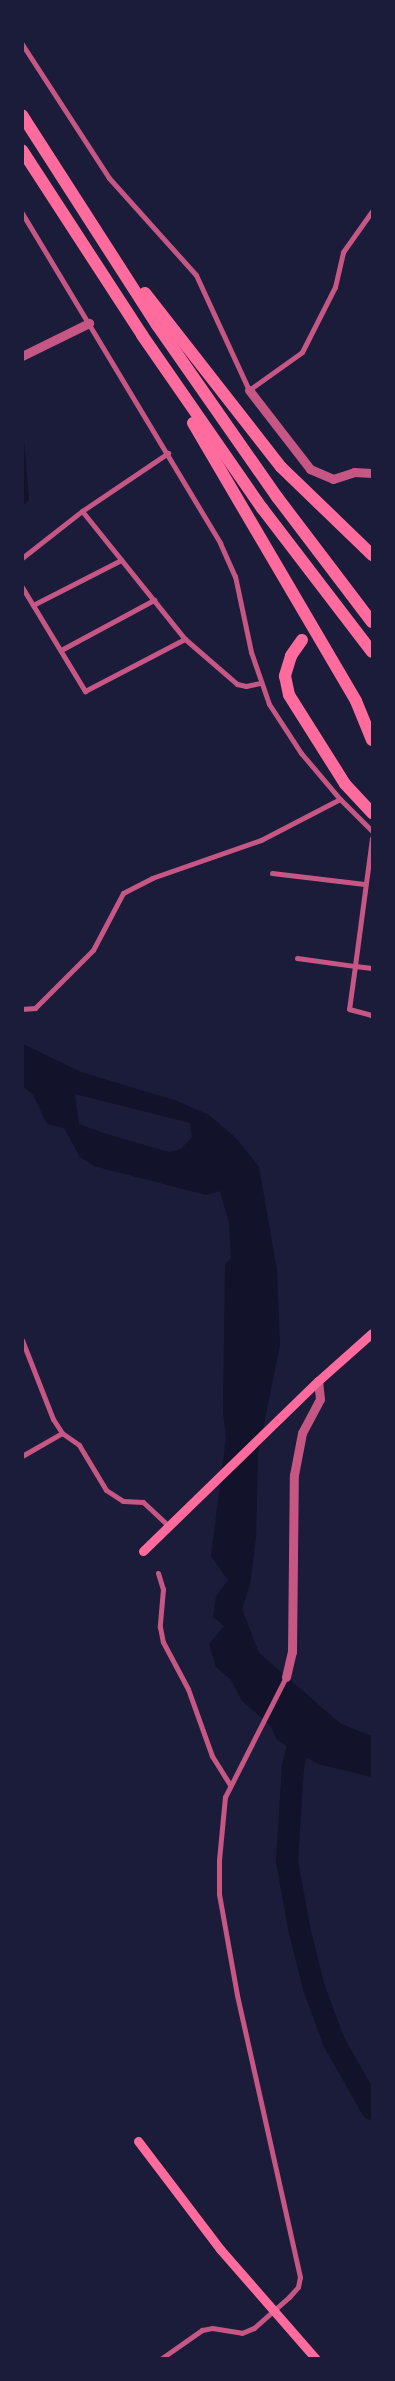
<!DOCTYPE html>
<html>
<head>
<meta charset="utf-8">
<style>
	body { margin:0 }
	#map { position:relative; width:395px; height:2381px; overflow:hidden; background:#1b1b3a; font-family:"Work Sans",sans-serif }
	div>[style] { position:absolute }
	.water>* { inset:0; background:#12122b }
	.river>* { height:22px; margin:-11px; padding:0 11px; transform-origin:11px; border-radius:11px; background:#12122b }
	.minor>* { height:5px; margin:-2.5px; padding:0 2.5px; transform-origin:2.5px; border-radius:2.5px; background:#c65784 }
	.tertiary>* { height:9px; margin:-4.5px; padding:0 4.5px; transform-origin:4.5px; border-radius:4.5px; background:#c65784 }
	.secondary>* { height:9px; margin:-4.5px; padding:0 4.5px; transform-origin:4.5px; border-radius:4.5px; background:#ff6b9d }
	.motorway>* { height:12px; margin:-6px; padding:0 6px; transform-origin:6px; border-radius:6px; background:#ff6b9d }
	span { translate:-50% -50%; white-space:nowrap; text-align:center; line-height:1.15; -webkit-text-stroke:5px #1b1b3a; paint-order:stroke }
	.frame { position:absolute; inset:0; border:24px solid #1b1b3a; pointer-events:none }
</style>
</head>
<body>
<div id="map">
	<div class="water">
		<i style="clip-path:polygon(23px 429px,29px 500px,23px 506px,22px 506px)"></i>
		<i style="clip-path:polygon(evenodd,23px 1044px,81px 1072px,177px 1101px,209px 1115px,237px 1139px,259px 1167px,277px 1271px,280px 1345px,258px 1453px,256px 1537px,250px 1585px,242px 1609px,259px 1653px,341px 1724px,372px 1736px,372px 1777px,318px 1764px,277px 1740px,270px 1725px,242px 1701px,231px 1680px,216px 1667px,209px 1644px,224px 1626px,213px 1617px,216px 1597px,228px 1580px,211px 1556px,226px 1438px,223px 1411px,225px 1265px,231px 1258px,229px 1223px,220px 1191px,206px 1195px,94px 1166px,80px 1157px,64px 1128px,47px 1124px,33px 1095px,23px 1086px,23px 1044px,75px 1094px,190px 1123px,192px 1137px,181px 1149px,169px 1152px,103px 1133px,79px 1124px,75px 1094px)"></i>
	</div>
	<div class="river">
		<i style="left:303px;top:1723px;width:45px;rotate:102.8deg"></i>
		<i style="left:293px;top:1767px;width:94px;rotate:93.7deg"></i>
		<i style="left:287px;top:1861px;width:68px;rotate:79.8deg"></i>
		<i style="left:299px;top:1928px;width:62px;rotate:76deg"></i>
		<i style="left:314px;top:1988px;width:58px;rotate:69.7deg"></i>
		<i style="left:334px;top:2042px;width:77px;rotate:60.4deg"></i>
	</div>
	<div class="minor">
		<i style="left:22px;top:44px;width:160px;rotate:57deg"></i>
		<i style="left:109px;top:178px;width:130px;rotate:48.1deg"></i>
		<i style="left:196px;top:275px;width:127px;rotate:65.3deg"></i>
		<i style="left:249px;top:390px;width:65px;rotate:-35.6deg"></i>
		<i style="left:302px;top:352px;width:73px;rotate:-63.1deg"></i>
		<i style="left:335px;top:287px;width:36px;rotate:-77deg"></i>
		<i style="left:343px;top:252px;width:50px;rotate:-54.7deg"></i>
		<i style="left:22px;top:213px;width:385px;rotate:59deg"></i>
		<i style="left:220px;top:543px;width:36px;rotate:66deg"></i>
		<i style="left:235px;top:576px;width:78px;rotate:78.1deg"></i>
		<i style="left:251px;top:652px;width:55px;rotate:70.9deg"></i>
		<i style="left:269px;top:704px;width:59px;rotate:56.9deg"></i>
		<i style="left:301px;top:753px;width:60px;rotate:49.7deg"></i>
		<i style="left:340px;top:799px;width:45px;rotate:45deg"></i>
		<i style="left:82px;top:511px;width:164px;rotate:51.2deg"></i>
		<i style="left:185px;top:639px;width:69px;rotate:40.9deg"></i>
		<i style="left:237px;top:684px;width:9px;rotate:13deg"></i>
		<i style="left:246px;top:686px;width:14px;rotate:-12deg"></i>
		<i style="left:22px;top:558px;width:76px;rotate:-38.1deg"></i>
		<i style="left:82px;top:511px;width:104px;rotate:-34deg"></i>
		<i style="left:22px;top:587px;width:122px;rotate:58.8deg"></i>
		<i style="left:85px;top:691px;width:113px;rotate:-27.5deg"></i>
		<i style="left:33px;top:605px;width:99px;rotate:-27.1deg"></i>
		<i style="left:61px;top:650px;width:106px;rotate:-28.3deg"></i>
		<i style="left:372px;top:838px;width:129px;rotate:97.6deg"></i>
		<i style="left:355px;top:966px;width:17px;rotate:7deg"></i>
		<i style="left:272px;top:873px;width:93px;rotate:6.8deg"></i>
		<i style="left:297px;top:958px;width:59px;rotate:7.9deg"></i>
		<i style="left:355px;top:966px;width:43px;rotate:97.9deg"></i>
		<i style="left:349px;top:1009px;width:24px;rotate:15deg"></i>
		<i style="left:22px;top:1009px;width:13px;rotate:-4deg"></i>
		<i style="left:35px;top:1008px;width:82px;rotate:-45deg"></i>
		<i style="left:93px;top:950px;width:64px;rotate:-62.2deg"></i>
		<i style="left:123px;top:893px;width:33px;rotate:-27deg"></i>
		<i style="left:152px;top:878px;width:115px;rotate:-19.2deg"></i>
		<i style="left:261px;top:840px;width:89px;rotate:-27.4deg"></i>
		<i style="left:22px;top:1340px;width:85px;rotate:68.6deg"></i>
		<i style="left:53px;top:1419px;width:17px;rotate:57deg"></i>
		<i style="left:62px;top:1433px;width:21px;rotate:35deg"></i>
		<i style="left:79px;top:1445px;width:52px;rotate:59deg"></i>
		<i style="left:106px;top:1490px;width:20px;rotate:33deg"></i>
		<i style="left:123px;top:1501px;width:20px;rotate:3deg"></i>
		<i style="left:143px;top:1502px;width:35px;rotate:43deg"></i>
		<i style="left:22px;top:1456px;width:46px;rotate:-29.9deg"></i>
		<i style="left:158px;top:1573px;width:17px;rotate:73deg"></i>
		<i style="left:163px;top:1589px;width:38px;rotate:95deg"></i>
		<i style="left:160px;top:1627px;width:15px;rotate:79deg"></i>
		<i style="left:163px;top:1642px;width:53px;rotate:62deg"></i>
		<i style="left:188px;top:1689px;width:71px;rotate:70.3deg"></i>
		<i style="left:212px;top:1756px;width:34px;rotate:58deg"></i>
		<i style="left:162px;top:2358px;width:49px;rotate:-35deg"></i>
		<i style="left:202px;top:2330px;width:10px;rotate:-11deg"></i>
		<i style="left:212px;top:2328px;width:30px;rotate:9deg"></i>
		<i style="left:242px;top:2333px;width:13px;rotate:-23deg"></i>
		<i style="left:254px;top:2328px;width:47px;rotate:-41.5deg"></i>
		<i style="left:289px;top:2297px;width:13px;rotate:-48deg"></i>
		<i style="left:298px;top:2287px;width:10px;rotate:-79deg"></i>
		<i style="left:300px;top:2277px;width:289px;rotate:-102.6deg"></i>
		<i style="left:237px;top:1995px;width:103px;rotate:-100.1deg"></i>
		<i style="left:219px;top:1894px;width:34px;rotate:-90deg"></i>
		<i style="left:219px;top:1860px;width:63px;rotate:-84.6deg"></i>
		<i style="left:225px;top:1797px;width:135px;rotate:-63.1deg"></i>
	</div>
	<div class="tertiary">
		<i style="left:22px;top:356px;width:75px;rotate:-26.2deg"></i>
		<i style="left:249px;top:390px;width:100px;rotate:52.3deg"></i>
		<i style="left:310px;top:469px;width:25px;rotate:23deg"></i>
		<i style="left:333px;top:479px;width:22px;rotate:-18deg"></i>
		<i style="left:354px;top:472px;width:18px;rotate:3deg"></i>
		<i style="left:286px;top:1677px;width:26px;rotate:-77deg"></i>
		<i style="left:292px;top:1652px;width:177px;rotate:-89.4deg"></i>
		<i style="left:294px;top:1475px;width:43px;rotate:-79.2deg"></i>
		<i style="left:302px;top:1433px;width:38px;rotate:-62deg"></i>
		<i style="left:320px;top:1399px;width:18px;rotate:-96deg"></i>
	</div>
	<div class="secondary">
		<i style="left:143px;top:1551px;width:244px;rotate:-44.2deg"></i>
		<i style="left:318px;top:1381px;width:72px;rotate:-41.6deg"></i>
		<i style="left:138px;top:2141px;width:136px;rotate:52.8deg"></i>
		<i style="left:220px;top:2249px;width:145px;rotate:48.9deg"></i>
	</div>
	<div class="motorway">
		<i style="left:22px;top:115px;width:250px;rotate:57.3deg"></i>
		<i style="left:157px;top:325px;width:210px;rotate:55.1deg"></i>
		<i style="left:277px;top:497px;width:157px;rotate:52.8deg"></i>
		<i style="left:22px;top:150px;width:221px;rotate:57deg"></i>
		<i style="left:142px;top:335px;width:211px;rotate:55.3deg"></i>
		<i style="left:262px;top:508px;width:181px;rotate:52.6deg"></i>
		<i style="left:145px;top:293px;width:221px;rotate:52deg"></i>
		<i style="left:281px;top:467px;width:127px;rotate:44deg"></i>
		<i style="left:193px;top:423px;width:322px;rotate:59.6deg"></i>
		<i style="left:356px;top:701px;width:42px;rotate:67.7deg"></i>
		<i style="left:302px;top:640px;width:19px;rotate:125deg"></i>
		<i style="left:291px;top:656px;width:21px;rotate:107deg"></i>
		<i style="left:285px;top:676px;width:19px;rotate:78deg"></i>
		<i style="left:289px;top:695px;width:105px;rotate:57.8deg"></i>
		<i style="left:345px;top:784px;width:40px;rotate:47deg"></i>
	</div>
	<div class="frame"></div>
</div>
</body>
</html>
